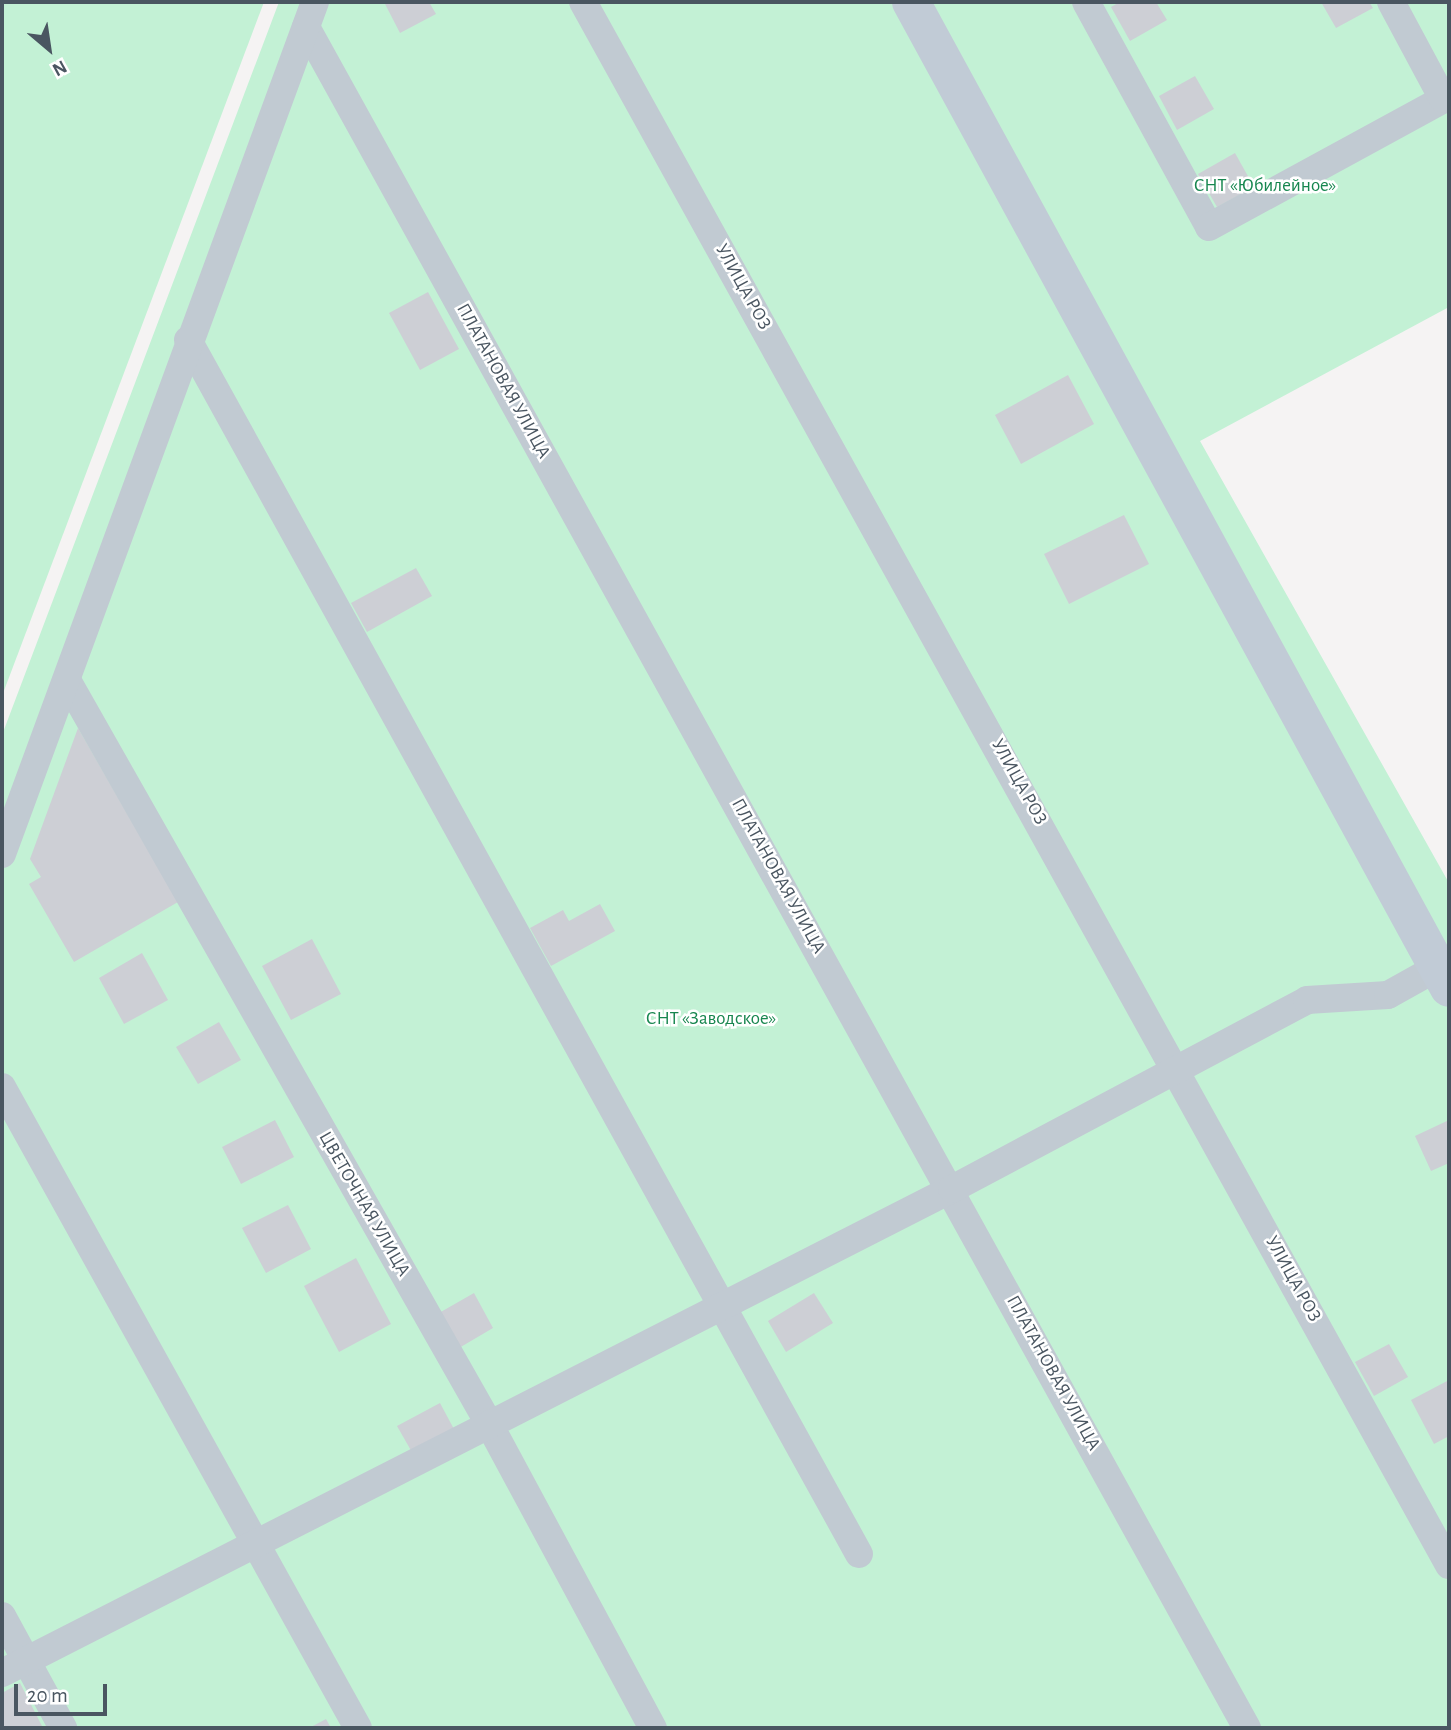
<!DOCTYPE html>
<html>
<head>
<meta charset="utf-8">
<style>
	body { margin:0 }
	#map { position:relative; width:1451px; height:1730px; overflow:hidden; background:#f5f3f3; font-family:"Alegreya Sans",sans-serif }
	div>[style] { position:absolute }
	.green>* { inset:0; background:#c3f1d5 }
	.building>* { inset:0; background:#cdcfd5 }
	.street>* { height:28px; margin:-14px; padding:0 14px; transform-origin:14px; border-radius:14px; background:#c1cad2 }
	.secondary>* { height:38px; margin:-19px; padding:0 19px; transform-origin:19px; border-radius:19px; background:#c1cbd6 }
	span { translate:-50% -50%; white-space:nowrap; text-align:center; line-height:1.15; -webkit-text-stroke:5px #fff; paint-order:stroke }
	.park-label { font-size:19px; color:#17864f }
	.street-label { font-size:19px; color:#4a5661 }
	.frame { position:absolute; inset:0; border:4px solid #4a5661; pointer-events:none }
	.north { position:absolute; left:14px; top:14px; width:70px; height:70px; -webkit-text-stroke:5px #fff; paint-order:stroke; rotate:151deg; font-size:19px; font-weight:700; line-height:28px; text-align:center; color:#4a5661 }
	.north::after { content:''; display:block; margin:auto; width:24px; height:32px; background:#4a5661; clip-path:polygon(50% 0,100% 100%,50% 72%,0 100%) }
	.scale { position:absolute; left:14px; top:1684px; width:93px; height:32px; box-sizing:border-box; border:4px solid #4a5661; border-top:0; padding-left:9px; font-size:21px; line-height:24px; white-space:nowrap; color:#4a5661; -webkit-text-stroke:5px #fff; paint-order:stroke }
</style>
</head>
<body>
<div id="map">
	<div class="green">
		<i style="clip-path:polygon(2px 2px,264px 2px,2px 696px)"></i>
		<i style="clip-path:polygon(279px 2px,1449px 2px,1449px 307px,1200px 441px,1449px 883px,1449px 1728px,2px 1728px,2px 735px)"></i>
	</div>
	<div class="building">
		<i style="clip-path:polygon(384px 2px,429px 2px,436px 14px,400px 33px)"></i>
		<i style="clip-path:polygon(1120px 2px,1156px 2px,1167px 20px,1130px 41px,1111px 7px)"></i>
		<i style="clip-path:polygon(1321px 2px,1369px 2px,1373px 8px,1336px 28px)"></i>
		<i style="clip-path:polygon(1195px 76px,1214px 109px,1177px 130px,1159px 96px)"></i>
		<i style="clip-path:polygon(1235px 153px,1254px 187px,1217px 207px,1198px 174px)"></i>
		<i style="clip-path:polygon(428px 292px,459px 349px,420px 370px,389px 313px)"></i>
		<i style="clip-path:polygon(1068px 375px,1094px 424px,1021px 464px,995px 415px)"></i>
		<i style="clip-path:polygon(1124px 515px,1149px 564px,1069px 604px,1044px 554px)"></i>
		<i style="clip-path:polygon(416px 568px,432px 596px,367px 632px,351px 603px)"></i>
		<i style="clip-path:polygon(78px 728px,178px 902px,74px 962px,29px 884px,41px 877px,30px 859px)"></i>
		<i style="clip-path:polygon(600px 904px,615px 931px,551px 966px,530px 928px,563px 910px,569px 921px)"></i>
		<i style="clip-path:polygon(312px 939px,341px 994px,291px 1020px,262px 966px)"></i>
		<i style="clip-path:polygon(142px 953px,168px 1000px,124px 1024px,99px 978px)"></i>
		<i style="clip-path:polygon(219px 1022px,241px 1060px,198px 1084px,176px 1047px)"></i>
		<i style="clip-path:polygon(275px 1120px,294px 1157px,241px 1184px,222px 1147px)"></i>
		<i style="clip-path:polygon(1449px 1120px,1449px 1163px,1431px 1171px,1415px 1136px)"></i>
		<i style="clip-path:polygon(288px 1205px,311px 1249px,266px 1273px,242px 1228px)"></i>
		<i style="clip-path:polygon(356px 1258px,391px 1324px,339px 1352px,304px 1286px)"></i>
		<i style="clip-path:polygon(474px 1293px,493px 1328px,459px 1348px,439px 1313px)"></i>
		<i style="clip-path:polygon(814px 1293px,833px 1323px,786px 1352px,768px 1321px)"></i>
		<i style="clip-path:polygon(1389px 1344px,1408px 1377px,1374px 1396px,1355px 1362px)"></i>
		<i style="clip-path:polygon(1449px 1380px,1449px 1436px,1434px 1444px,1411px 1400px)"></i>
		<i style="clip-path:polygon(440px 1403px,455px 1431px,413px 1454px,397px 1426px)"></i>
		<i style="clip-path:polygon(20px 1683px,43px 1728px,2px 1728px,2px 1693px)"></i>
		<i style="clip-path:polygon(326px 1719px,331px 1728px,309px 1728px)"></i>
	</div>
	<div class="street">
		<i style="left:583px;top:2px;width:1787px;rotate:61.01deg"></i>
		<i style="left:1086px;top:2px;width:256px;rotate:61.3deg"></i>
		<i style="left:1209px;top:227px;width:273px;rotate:-28.6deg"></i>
		<i style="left:1391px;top:2px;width:110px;rotate:61.8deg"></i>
		<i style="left:306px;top:27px;width:1944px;rotate:61.05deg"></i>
		<i style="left:188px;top:340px;width:1387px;rotate:61.07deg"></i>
		<i style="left:68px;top:682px;width:851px;rotate:60.42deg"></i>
		<i style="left:488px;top:1422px;width:348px;rotate:61.7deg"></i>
		<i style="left:2px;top:854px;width:908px;rotate:-69.83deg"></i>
		<i style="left:2px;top:1087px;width:733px;rotate:60.95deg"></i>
		<i style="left:2px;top:1616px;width:128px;rotate:61.4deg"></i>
		<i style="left:2px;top:1673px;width:1066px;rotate:-27deg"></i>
		<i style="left:952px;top:1189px;width:402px;rotate:-28deg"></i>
		<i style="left:1307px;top:1000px;width:81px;rotate:-3.5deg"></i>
		<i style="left:1388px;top:995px;width:57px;rotate:-29.2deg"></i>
	</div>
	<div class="secondary">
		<i style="left:911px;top:2px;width:1123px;rotate:61.38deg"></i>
	</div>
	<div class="park-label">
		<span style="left:1265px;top:186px">СНТ «Юбилейное»</span>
		<span style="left:711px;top:1019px">СНТ «Заводское»</span>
	</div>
	<div class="street-label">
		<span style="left:743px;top:287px;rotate:61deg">УЛИЦА РОЗ</span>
		<span style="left:503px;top:381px;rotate:61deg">ПЛАТАНОВАЯ УЛИЦА</span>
		<span style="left:1019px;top:782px;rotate:61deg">УЛИЦА РОЗ</span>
		<span style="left:778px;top:876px;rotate:61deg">ПЛАТАНОВАЯ УЛИЦА</span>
		<span style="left:364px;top:1204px;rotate:60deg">ЦВЕТОЧНАЯ УЛИЦА</span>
		<span style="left:1293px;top:1279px;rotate:61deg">УЛИЦА РОЗ</span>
		<span style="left:1053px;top:1373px;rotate:61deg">ПЛАТАНОВАЯ УЛИЦА</span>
	</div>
	<div class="frame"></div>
	<div class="north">N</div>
	<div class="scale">20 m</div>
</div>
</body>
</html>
